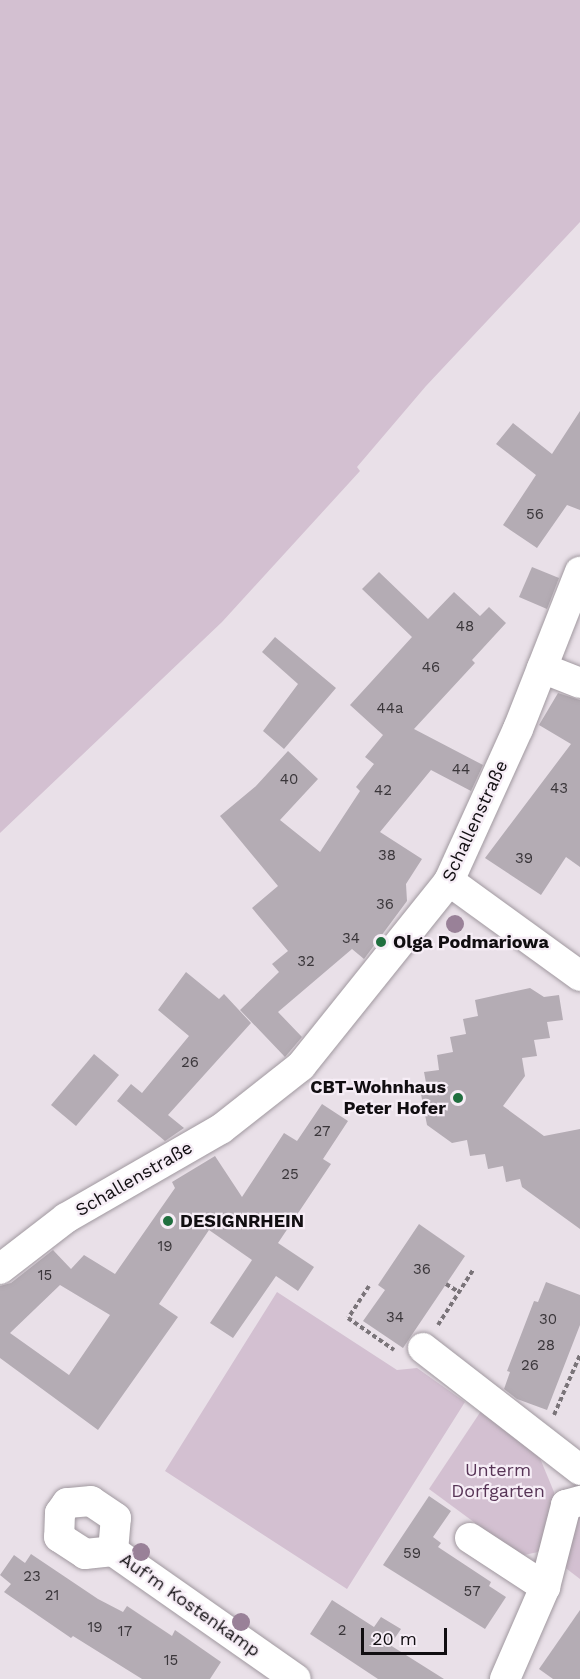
<!DOCTYPE html>
<html>
<head>
<meta charset="utf-8">
<style>
	body { margin:0 }
	#map { position:relative; width:580px; height:1679px; overflow:hidden; background:#e9e0e8; font-family:"Work Sans",sans-serif }
	div>[style] { position:absolute }
	.green>* { inset:0; background:#d3c0d1 }
	.building>* { inset:0; background:#b4acb4 }
	.path>* { height:4px; margin-top:-2px; transform-origin:0; background:repeating-linear-gradient(90deg,#7a7479 0 4.5px,transparent 0 7.5px) }
	.roads { filter:drop-shadow(0 0 2px #a0989f) drop-shadow(0 0 2px #a0989f) }
	.minor>* { height:30px; margin:-15px; padding:0 15px; transform-origin:15px; border-radius:15px; background:#fff }
	.trees>* { width:18px; height:18px; margin:-9px; border-radius:50%; background:#998198 }
	.dots>* { width:16px; height:16px; translate:-50% -50%; box-sizing:border-box; border:3px solid #f6edf6; border-radius:50% }
	span { translate:-50% -50%; white-space:nowrap; text-align:center; line-height:1.15; -webkit-text-stroke:4.5px #f6edf6; paint-order:stroke }
	.number-label { font-size:15px; color:#3a363a }
	.number-label span { -webkit-text-stroke-width:0 }
	.street-label { font-size:18px; color:#110e11 }
	.poi-label { font-size:18px; color:#110e11; font-weight:700 }
	.left { translate:0 -50%; text-align:left }
	.right { translate:-100% -50%; text-align:right }
	.park-label { font-size:18px; color:#573456 }
	.scale { position:absolute; left:361px; top:1628px; width:86px; height:27px; box-sizing:border-box; border:3px solid #110e11; border-top:0; padding-left:8px; font-size:18px; line-height:21px; white-space:nowrap; color:#110e11; -webkit-text-stroke:4px #f6edf6; paint-order:stroke }
</style>
</head>
<body>
<div id="map">
	<div class="green">
		<i style="clip-path:polygon(0 0,580px 0,580px 222px,426px 386px,357px 467px,360px 471px,222px 622px,0 833px)"></i>
		<i style="clip-path:polygon(277px 1292px,397px 1370px,417px 1368px,465px 1402px,347px 1589px,165px 1471px)"></i>
		<i style="clip-path:polygon(481px 1411px,537px 1451px,554px 1492px,554px 1514px,549px 1540px,538px 1552px,520px 1556px,429px 1489px)"></i>
		<i style="clip-path:polygon(580px 1511px,580px 1579px,563px 1566px)"></i>
	</div>
	<div class="building">
		<i style="clip-path:polygon(580px 411px,580px 510px,567px 505px,537px 548px,503px 525px,536px 475px,496px 444px,513px 423px,552px 454px)"></i>
		<i style="clip-path:polygon(532px 567px,559px 578px,547px 609px,519px 597px)"></i>
		<i style="clip-path:polygon(379px 572px,428px 619px,454px 592px,480px 616px,489px 607px,506px 623px,472px 660px,475px 663px,414px 729px,483px 765px,471px 791px,431px 770px,380px 832px,422px 859px,406px 884px,407px 901px,364px 959px,352px 949px,278px 1012px,302px 1037px,285px 1057px,240px 1010px,279px 972px,272px 964px,288px 951px,252px 908px,278px 886px,220px 816px,256px 786px,288px 751px,318px 779px,280px 820px,320px 852px,360px 791px,356px 787px,374px 764px,365px 757px,383px 735px,350px 705px,412px 637px,362px 589px)"></i>
		<i style="clip-path:polygon(275px 637px,336px 688px,284px 749px,263px 731px,298px 684px,262px 652px)"></i>
		<i style="clip-path:polygon(558px 693px,580px 700px,580px 867px,566px 857px,541px 895px,485px 858px,571px 744px,539px 725px)"></i>
		<i style="clip-path:polygon(186px 972px,219px 999px,224px 994px,251px 1023px,168px 1115px,184px 1128px,165px 1141px,117px 1101px,131px 1084px,142px 1093px,189px 1036px,158px 1010px)"></i>
		<i style="clip-path:polygon(530px 988px,544px 997px,559px 995px,563px 1020px,547px 1022px,550px 1038px,534px 1040px,537px 1056px,522px 1058px,525px 1076px,503px 1106px,544px 1136px,580px 1129px,580px 1229px,522px 1187px,520px 1179px,506px 1182px,503px 1166px,488px 1169px,485px 1154px,470px 1156px,467px 1140px,452px 1143px,427px 1125px,420px 1089px,427px 1088px,424px 1072px,439px 1070px,437px 1055px,453px 1052px,450px 1037px,466px 1034px,463px 1019px,478px 1016px,475px 1000px)"></i>
		<i style="clip-path:polygon(94px 1054px,119px 1075px,76px 1126px,51px 1105px)"></i>
		<i style="clip-path:polygon(evenodd,322px 1104px,348px 1121px,323px 1159px,331px 1164px,278px 1243px,314px 1267px,298px 1291px,276px 1276px,233px 1338px,210px 1323px,252px 1260px,209px 1230px,159px 1304px,178px 1317px,98px 1430px,0 1358px,0 1286px,11px 1283px,53px 1250px,71px 1269px,84px 1255px,115px 1274px,175px 1188px,172px 1182px,215px 1156px,242px 1197px,284px 1133px,297px 1141px,322px 1104px,60px 1285px,110px 1315px,69px 1375px,10px 1333px,60px 1285px)"></i>
		<i style="clip-path:polygon(419px 1224px,465px 1256px,403px 1348px,363px 1321px,385px 1290px,378px 1285px)"></i>
		<i style="clip-path:polygon(546px 1282px,580px 1295px,580px 1325px,547px 1410px,517px 1399px,504px 1389px,510px 1372px,507px 1371px,534px 1301px,538px 1302px)"></i>
		<i style="clip-path:polygon(429px 1496px,451px 1511px,433px 1537px,441px 1543px,438px 1547px,491px 1582px,489px 1586px,506px 1597px,485px 1629px,383px 1565px)"></i>
		<i style="clip-path:polygon(31px 1554px,98px 1599px,123px 1612px,127px 1606px,172px 1636px,175px 1630px,221px 1662px,210px 1679px,142px 1679px,73px 1636px,71px 1638px,4px 1592px,11px 1584px,0 1575px,14px 1555px,25px 1563px)"></i>
		<i style="clip-path:polygon(332px 1600px,374px 1627px,381px 1617px,401px 1629px,390px 1645px,444px 1679px,378px 1679px,310px 1634px)"></i>
		<i style="clip-path:polygon(580px 1610px,580px 1679px,553px 1679px,539px 1669px)"></i>
	</div>
	<div class="path">
		<i style="left:446px;top:1284px;width:15px;rotate:32deg"></i>
		<i style="left:369px;top:1286px;width:38px;rotate:123deg"></i>
		<i style="left:348px;top:1318px;width:56px;rotate:34.8deg"></i>
		<i style="left:438px;top:1325px;width:65px;rotate:-57.5deg"></i>
		<i style="left:554px;top:1415px;width:65px;rotate:-66.6deg"></i>
	</div>
	<div class="roads">
		<div class="minor">
			<i style="left:542px;top:668px;width:41px;rotate:21.5deg"></i>
			<i style="left:449px;top:881px;width:162px;rotate:35.9deg"></i>
			<i style="left:0;top:1269px;width:83px;rotate:-37.7deg"></i>
			<i style="left:66px;top:1218px;width:179px;rotate:-29.9deg"></i>
			<i style="left:221px;top:1129px;width:102px;rotate:-38.2deg"></i>
			<i style="left:301px;top:1066px;width:237px;rotate:-51.3deg"></i>
			<i style="left:449px;top:881px;width:167px;rotate:-65.6deg"></i>
			<i style="left:518px;top:729px;width:169px;rotate:-68.5deg"></i>
			<i style="left:423px;top:1348px;width:199px;rotate:37.8deg"></i>
			<i style="left:470px;top:1538px;width:90px;rotate:33.2deg"></i>
			<i style="left:113px;top:1551px;width:33px;rotate:-85deg"></i>
			<i style="left:116px;top:1518px;width:30px;rotate:-146deg"></i>
			<i style="left:91px;top:1501px;width:24px;rotate:175deg"></i>
			<i style="left:67px;top:1503px;width:12px;rotate:125deg"></i>
			<i style="left:60px;top:1513px;width:24px;rotate:92deg"></i>
			<i style="left:59px;top:1537px;width:31px;rotate:33deg"></i>
			<i style="left:85px;top:1554px;width:28px;rotate:-6deg"></i>
			<i style="left:113px;top:1551px;width:223px;rotate:35deg"></i>
			<i style="left:505px;top:1679px;width:100px;rotate:-66.5deg"></i>
			<i style="left:545px;top:1587px;width:85px;rotate:-75.6deg"></i>
			<i style="left:566px;top:1505px;width:15px;rotate:-16deg"></i>
		</div>
	</div>
	<div class="trees">
		<i style="left:455px;top:924px"></i>
		<i style="left:141px;top:1552px"></i>
		<i style="left:241px;top:1622px"></i>
	</div>
	<div class="dots">
		<i style="left:381px;top:942px;background:#206f3f"></i>
		<i style="left:458px;top:1098px;background:#206f3f"></i>
		<i style="left:168px;top:1221px;background:#206f3f"></i>
	</div>
	<div class="number-label">
		<span style="left:535px;top:515px">56</span>
		<span style="left:465px;top:627px">48</span>
		<span style="left:431px;top:668px">46</span>
		<span style="left:390px;top:709px">44a</span>
		<span style="left:461px;top:770px">44</span>
		<span style="left:289px;top:780px">40</span>
		<span style="left:559px;top:789px">43</span>
		<span style="left:383px;top:791px">42</span>
		<span style="left:387px;top:856px">38</span>
		<span style="left:524px;top:859px">39</span>
		<span style="left:385px;top:905px">36</span>
		<span style="left:351px;top:939px">34</span>
		<span style="left:306px;top:962px">32</span>
		<span style="left:190px;top:1063px">26</span>
		<span style="left:322px;top:1132px">27</span>
		<span style="left:290px;top:1175px">25</span>
		<span style="left:165px;top:1247px">19</span>
		<span style="left:422px;top:1270px">36</span>
		<span style="left:45px;top:1276px">15</span>
		<span style="left:395px;top:1318px">34</span>
		<span style="left:548px;top:1320px">30</span>
		<span style="left:546px;top:1346px">28</span>
		<span style="left:530px;top:1366px">26</span>
		<span style="left:412px;top:1554px">59</span>
		<span style="left:32px;top:1577px">23</span>
		<span style="left:472px;top:1592px">57</span>
		<span style="left:52px;top:1596px">21</span>
		<span style="left:95px;top:1628px">19</span>
		<span style="left:342px;top:1631px">2</span>
		<span style="left:125px;top:1632px">17</span>
		<span style="left:171px;top:1661px">15</span>
	</div>
	<div class="street-label">
		<span style="left:475px;top:821px;rotate:-65deg">Schallenstraße</span>
		<span style="left:134px;top:1179px;rotate:-30deg">Schallenstraße</span>
		<span style="left:190px;top:1605px;rotate:35deg">Auf'm Kostenkamp</span>
	</div>
	<div class="poi-label">
		<span class="left" style="left:393px;top:942px">Olga Podmariowa</span>
		<span class="right" style="left:446px;top:1098px">CBT-Wohnhaus<br>Peter Hofer</span>
		<span class="left" style="left:180px;top:1221px">DESIGNRHEIN</span>
	</div>
	<div class="park-label">
		<span style="left:498px;top:1481px">Unterm<br>Dorfgarten</span>
	</div>
	<div class="scale">20 m</div>
</div>
</body>
</html>
